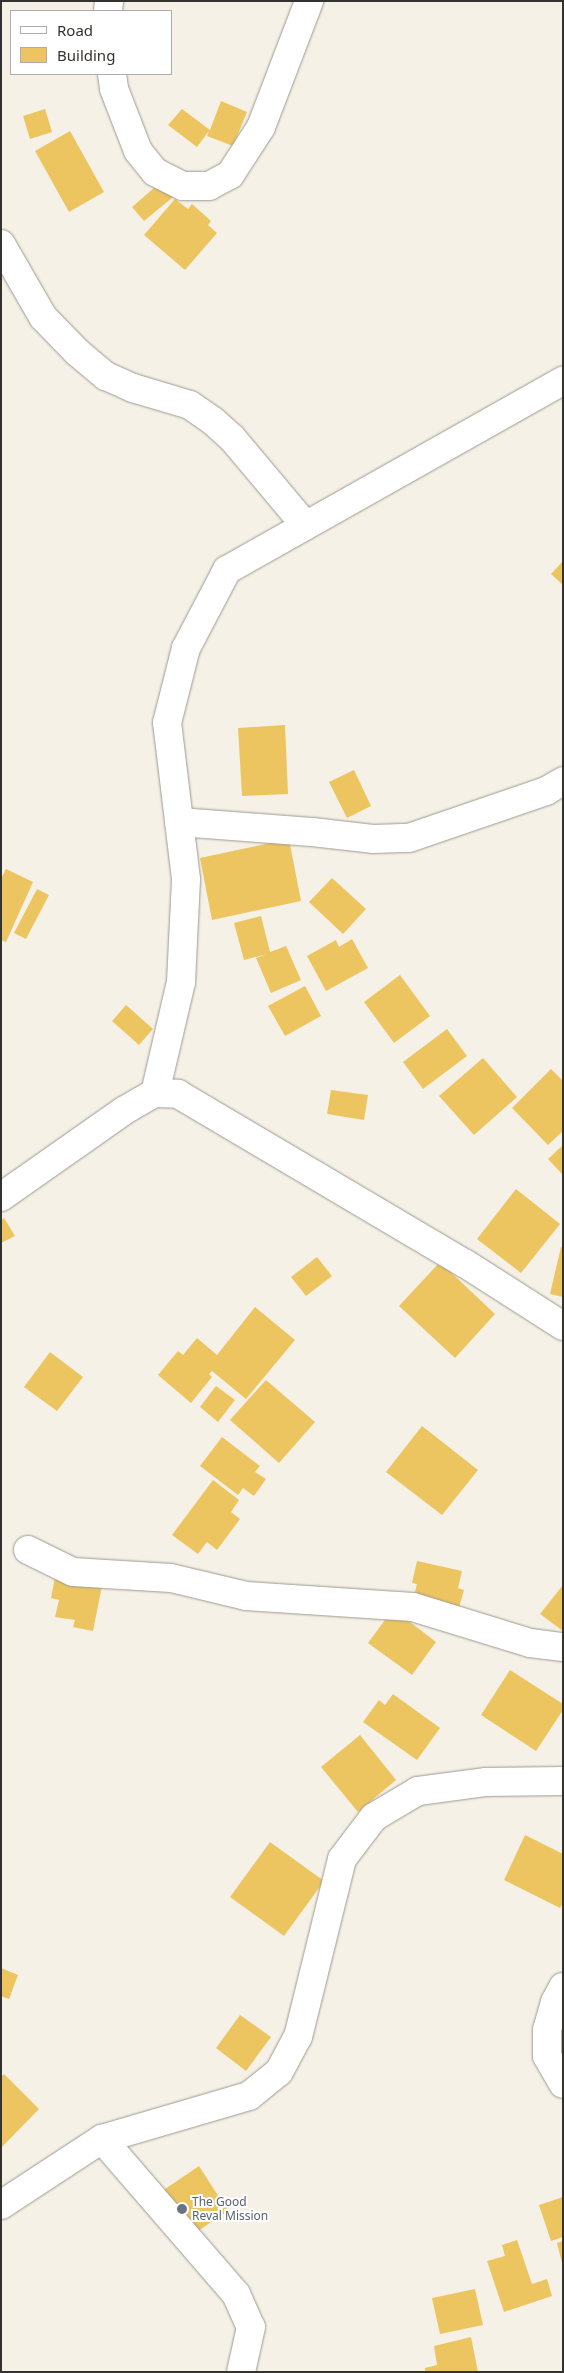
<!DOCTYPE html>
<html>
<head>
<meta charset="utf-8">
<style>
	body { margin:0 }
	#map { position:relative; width:564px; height:2373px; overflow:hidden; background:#f5f1e7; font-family:"Noto Sans",sans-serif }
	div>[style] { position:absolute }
	.building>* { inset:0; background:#edc560 }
	.roads { filter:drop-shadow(0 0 1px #9d9990) drop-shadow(0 0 1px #9d9990) }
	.minor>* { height:28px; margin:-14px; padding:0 14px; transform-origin:14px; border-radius:14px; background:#fff }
	.dots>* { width:14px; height:14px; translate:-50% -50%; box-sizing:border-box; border:2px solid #fff; border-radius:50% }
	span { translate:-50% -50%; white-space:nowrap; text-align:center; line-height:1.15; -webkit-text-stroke:4px #fff; paint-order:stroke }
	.worship-label { font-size:12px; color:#5b616d }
	.left { translate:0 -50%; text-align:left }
	.frame { position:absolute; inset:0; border:2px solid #34322e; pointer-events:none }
	.legend { position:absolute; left:10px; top:10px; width:162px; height:65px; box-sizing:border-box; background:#fff; border:1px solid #aeadab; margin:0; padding:6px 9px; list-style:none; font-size:15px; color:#34322e }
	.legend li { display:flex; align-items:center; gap:10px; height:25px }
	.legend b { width:25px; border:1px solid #aeadab }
</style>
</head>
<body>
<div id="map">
	<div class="building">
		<i style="clip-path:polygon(221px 101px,247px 112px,233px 146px,207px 136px,209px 131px,197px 147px,168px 125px,182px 109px,210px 130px)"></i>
		<i style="clip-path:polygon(45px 109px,52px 132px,30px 139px,23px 116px)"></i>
		<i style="clip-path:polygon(70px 131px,104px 192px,69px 212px,35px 151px)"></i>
		<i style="clip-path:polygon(161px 182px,173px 197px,144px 221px,132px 207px)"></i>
		<i style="clip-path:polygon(175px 199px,188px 209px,192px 204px,211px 221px,208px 225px,217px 233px,185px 270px,144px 235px)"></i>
		<i style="clip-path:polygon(563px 561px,563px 585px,551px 574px)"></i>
		<i style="clip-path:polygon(285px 725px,288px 794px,242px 796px,238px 728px)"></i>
		<i style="clip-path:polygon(354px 770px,371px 806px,347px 818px,329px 782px)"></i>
		<i style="clip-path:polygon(289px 839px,301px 901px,212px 920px,200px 858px)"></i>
		<i style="clip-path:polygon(6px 869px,33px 882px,6px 942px,1px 940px,1px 879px)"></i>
		<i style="clip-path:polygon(332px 878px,366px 909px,343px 934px,309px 902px)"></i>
		<i style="clip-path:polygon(37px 889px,49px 895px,26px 939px,14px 933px)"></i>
		<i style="clip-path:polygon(261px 916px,270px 952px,286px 946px,301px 980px,271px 993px,256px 958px,267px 954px,244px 960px,234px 923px)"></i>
		<i style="clip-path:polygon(352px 939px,368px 968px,326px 991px,307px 956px,336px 940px,339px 947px)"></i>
		<i style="clip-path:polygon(400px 975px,430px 1016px,394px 1043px,364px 1002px)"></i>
		<i style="clip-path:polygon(305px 986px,321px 1016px,285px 1036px,268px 1006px)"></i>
		<i style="clip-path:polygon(126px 1005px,153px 1029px,139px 1045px,112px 1021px)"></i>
		<i style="clip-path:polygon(447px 1029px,467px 1056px,423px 1089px,403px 1062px)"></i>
		<i style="clip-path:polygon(483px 1058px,517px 1097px,474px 1135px,439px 1096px)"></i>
		<i style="clip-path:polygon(551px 1069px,563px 1081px,563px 1131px,548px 1145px,512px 1108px)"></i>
		<i style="clip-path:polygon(331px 1090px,368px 1095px,364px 1120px,327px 1114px)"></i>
		<i style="clip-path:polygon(563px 1145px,563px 1175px,548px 1159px)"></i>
		<i style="clip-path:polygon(516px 1189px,560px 1224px,521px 1273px,477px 1239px)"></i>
		<i style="clip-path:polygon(4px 1218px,15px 1236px,1px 1243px,1px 1220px)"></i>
		<i style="clip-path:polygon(561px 1247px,563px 1247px,563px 1297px,550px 1294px)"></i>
		<i style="clip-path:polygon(317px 1257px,332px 1276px,306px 1296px,291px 1277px)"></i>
		<i style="clip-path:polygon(440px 1262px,495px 1314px,455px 1358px,399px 1306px)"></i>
		<i style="clip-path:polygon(255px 1307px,295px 1340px,246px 1399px,212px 1371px,209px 1374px,212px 1377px,191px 1403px,158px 1375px,178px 1351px,183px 1355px,197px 1338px,217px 1355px)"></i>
		<i style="clip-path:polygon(50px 1352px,83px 1377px,57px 1411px,24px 1387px)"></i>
		<i style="clip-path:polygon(266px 1380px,315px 1422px,279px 1463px,230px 1420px)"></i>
		<i style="clip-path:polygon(216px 1386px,235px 1400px,218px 1422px,200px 1407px)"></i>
		<i style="clip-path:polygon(422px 1426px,478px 1470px,442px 1515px,386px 1472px)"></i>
		<i style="clip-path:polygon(222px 1437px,260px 1466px,255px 1472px,266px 1479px,254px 1496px,243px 1488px,238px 1495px,200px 1466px)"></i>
		<i style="clip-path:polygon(213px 1480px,239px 1500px,231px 1512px,240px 1519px,217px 1550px,207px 1542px,198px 1554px,172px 1535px)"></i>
		<i style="clip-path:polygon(417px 1561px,462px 1571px,458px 1588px,464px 1590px,458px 1611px,413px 1600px,417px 1584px,412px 1583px)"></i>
		<i style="clip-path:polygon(55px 1577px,102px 1586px,93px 1631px,73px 1627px,75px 1620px,55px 1617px,59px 1600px,51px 1598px)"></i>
		<i style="clip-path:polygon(563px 1585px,563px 1631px,540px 1614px)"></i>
		<i style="clip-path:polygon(393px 1609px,436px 1642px,412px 1675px,368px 1643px)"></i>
		<i style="clip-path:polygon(510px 1670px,563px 1704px,563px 1710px,536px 1751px,481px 1715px)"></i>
		<i style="clip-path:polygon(393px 1694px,440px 1728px,417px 1760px,363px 1722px,379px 1700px,385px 1705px)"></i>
		<i style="clip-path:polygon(360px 1735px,396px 1780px,358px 1812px,321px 1767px)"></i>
		<i style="clip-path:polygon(525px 1835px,563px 1854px,563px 1903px,560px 1908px,504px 1880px)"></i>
		<i style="clip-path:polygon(270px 1842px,324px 1881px,284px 1936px,230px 1897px)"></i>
		<i style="clip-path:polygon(1px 1968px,18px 1975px,9px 1999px,1px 1996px)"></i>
		<i style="clip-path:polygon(240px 2015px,271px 2037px,246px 2071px,216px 2048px)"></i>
		<i style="clip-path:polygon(4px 2074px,39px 2109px,1px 2148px,1px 2077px)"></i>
		<i style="clip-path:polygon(199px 2166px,228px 2211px,192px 2235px,162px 2191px)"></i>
		<i style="clip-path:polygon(563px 2197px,563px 2237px,551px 2241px,539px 2205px)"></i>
		<i style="clip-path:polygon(517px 2240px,532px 2284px,547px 2279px,552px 2296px,504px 2312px,487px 2261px,505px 2256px,502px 2245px)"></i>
		<i style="clip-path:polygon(563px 2241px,563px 2262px,562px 2263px,557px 2243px)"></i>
		<i style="clip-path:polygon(475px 2289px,483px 2325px,440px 2334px,432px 2298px)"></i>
		<i style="clip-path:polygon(471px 2337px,478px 2372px,425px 2372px,425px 2368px,437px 2365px,434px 2346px)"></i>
	</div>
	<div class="roads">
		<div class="minor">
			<i style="left:108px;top:11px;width:10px;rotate:-84deg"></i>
			<i style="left:112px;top:74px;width:15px;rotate:82deg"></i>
			<i style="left:114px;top:89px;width:66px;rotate:68.8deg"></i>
			<i style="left:138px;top:151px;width:27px;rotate:51deg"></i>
			<i style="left:155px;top:172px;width:31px;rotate:27deg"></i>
			<i style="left:183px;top:186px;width:26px"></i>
			<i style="left:209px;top:186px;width:24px;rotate:-28deg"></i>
			<i style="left:230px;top:175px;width:57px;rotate:-57.1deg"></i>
			<i style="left:261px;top:127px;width:135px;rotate:-69.1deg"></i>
			<i style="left:1px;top:244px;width:84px;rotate:60.1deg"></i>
			<i style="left:43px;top:317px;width:49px;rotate:45.8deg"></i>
			<i style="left:77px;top:352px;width:38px;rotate:40deg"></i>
			<i style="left:106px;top:376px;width:30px;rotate:24deg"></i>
			<i style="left:133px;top:388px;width:59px;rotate:16.6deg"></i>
			<i style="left:190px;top:405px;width:28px;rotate:35deg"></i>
			<i style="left:213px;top:421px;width:25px;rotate:42deg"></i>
			<i style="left:232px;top:438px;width:114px;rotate:50deg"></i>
			<i style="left:179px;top:822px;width:133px;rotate:4.3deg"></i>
			<i style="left:312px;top:832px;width:61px;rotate:6.5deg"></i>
			<i style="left:373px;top:839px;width:36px;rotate:-2deg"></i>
			<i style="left:409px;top:838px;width:145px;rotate:-18.9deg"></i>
			<i style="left:546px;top:791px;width:20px;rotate:-30deg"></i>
			<i style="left:155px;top:1093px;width:114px;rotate:-76.8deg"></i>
			<i style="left:181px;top:982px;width:103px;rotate:-87.2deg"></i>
			<i style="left:186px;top:879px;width:157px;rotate:-96.9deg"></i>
			<i style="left:167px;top:723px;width:77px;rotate:-75.8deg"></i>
			<i style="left:186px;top:648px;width:88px;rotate:-62.3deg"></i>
			<i style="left:227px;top:570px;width:386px;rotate:-29.4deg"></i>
			<i style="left:1px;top:1197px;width:151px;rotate:-35.1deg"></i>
			<i style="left:125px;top:1110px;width:34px;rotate:-30deg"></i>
			<i style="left:155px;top:1093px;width:23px;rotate:2deg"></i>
			<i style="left:178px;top:1094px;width:334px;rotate:30.6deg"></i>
			<i style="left:466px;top:1264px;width:115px;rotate:32.6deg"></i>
			<i style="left:28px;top:1550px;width:50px;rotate:26.1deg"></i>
			<i style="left:73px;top:1572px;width:98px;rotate:3.5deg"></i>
			<i style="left:171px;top:1578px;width:77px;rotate:13.5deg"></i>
			<i style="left:246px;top:1596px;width:167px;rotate:3.8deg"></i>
			<i style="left:413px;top:1607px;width:122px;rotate:17.1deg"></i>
			<i style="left:530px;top:1643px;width:33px;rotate:7deg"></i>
			<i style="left:563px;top:1987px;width:17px;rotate:118deg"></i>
			<i style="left:555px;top:2002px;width:29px;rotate:106deg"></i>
			<i style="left:547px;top:2030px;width:26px;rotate:90deg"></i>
			<i style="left:547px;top:2056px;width:32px;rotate:60deg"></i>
			<i style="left:102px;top:2139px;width:205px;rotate:49.2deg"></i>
			<i style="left:236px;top:2294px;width:36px;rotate:66deg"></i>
			<i style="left:251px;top:2327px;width:46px;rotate:102.5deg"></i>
			<i style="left:1px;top:2205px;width:121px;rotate:-33.2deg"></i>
			<i style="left:102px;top:2139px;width:153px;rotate:-16.3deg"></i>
			<i style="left:249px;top:2096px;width:38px;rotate:-39deg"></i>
			<i style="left:279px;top:2072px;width:40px;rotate:-62deg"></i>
			<i style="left:298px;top:2037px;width:183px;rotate:-76.1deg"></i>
			<i style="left:342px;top:1859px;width:53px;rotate:-52.7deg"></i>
			<i style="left:374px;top:1817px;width:51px;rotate:-30.6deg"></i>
			<i style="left:418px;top:1791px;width:69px;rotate:-7.5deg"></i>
			<i style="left:486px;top:1782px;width:77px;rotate:-0.7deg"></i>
		</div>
	</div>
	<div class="dots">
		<i style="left:182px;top:2209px;background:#6b7280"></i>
	</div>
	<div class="worship-label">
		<span class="left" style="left:192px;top:2209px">The Good<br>Reval Mission</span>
	</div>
	<div class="frame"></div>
	<ul class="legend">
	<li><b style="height:6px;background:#fff"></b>Road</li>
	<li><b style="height:14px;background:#edc560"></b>Building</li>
	</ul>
</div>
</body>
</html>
